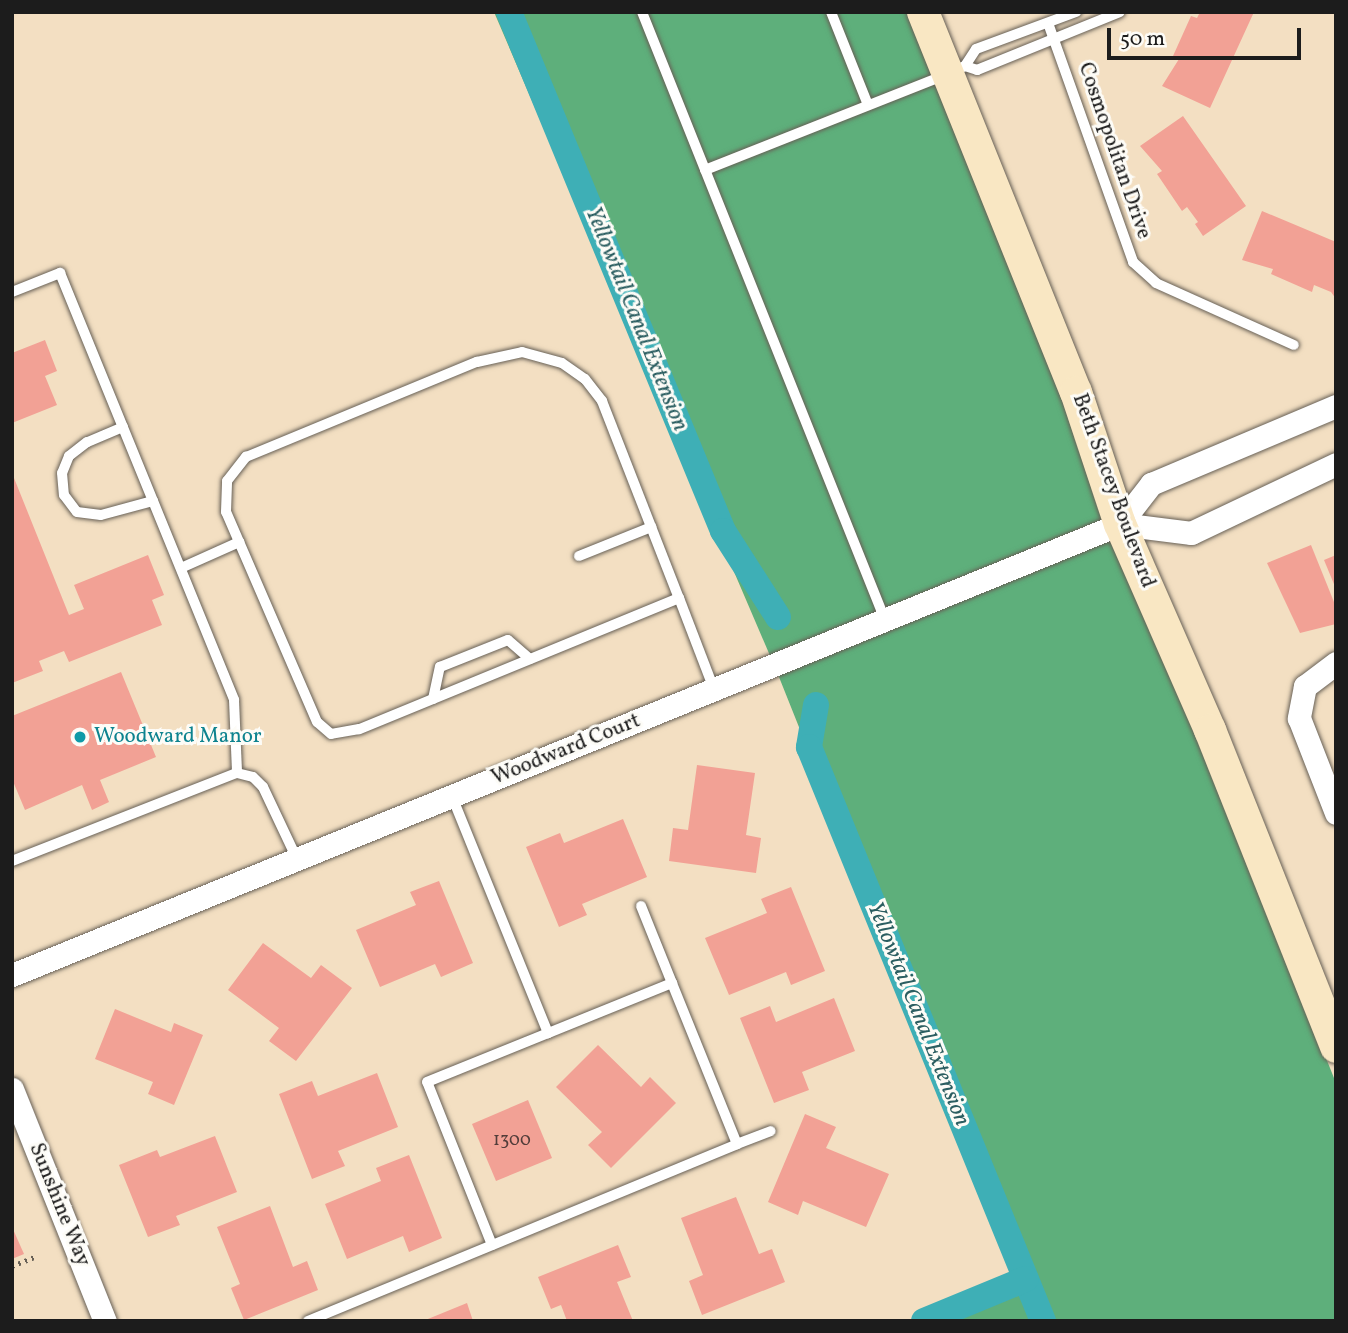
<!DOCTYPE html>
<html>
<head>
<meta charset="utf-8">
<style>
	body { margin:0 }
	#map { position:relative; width:1348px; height:1333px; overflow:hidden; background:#f3dfc2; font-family:Vollkorn,serif }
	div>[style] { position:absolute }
	.forest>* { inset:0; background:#5eaf7b }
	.canal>* { height:26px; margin:-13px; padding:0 13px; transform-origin:13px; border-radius:13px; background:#3eafb6 }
	.building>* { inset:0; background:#f2a195 }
	.path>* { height:4.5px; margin-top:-2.25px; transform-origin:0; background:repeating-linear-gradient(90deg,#676056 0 2px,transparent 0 7px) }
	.roads { filter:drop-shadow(0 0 2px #676056) drop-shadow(0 0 2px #676056) }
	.lane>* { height:10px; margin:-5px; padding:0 5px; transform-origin:5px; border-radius:5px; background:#fff }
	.street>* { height:23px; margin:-11.5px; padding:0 11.5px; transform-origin:11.5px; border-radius:11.5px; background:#fff }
	.secondary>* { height:32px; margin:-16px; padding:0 16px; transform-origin:16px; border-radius:16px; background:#f9e7c3 }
	.dots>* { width:19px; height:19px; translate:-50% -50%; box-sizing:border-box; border:4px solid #fdfcf7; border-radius:50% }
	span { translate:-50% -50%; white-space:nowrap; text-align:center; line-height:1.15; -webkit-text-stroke:6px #fdfcf7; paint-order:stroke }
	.number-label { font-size:18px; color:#523d3a }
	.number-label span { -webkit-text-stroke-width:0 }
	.street-label { font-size:21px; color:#1c1c1c }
	.culture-label { font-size:21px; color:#0d838f }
	.left { translate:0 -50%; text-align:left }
	.water-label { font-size:23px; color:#2b5e61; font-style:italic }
	.frame { position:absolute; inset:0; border:14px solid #1c1c1c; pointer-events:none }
	.scale { position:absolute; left:1107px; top:28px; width:194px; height:32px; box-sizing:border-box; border:4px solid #1c1c1c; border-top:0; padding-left:9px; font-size:21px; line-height:24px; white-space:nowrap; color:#1c1c1c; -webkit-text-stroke:5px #fdfcf7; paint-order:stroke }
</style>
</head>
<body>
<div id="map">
	<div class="forest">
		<i style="clip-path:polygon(494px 12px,908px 12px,1336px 1083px,1336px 1321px,954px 1321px,1024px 1291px,777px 672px)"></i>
	</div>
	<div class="canal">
		<i style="left:509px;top:12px;width:561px;rotate:67.59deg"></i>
		<i style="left:723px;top:531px;width:102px;rotate:57.4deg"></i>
		<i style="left:816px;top:705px;width:43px;rotate:99.5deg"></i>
		<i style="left:809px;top:747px;width:620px;rotate:67.82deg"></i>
		<i style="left:924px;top:1321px;width:110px;rotate:-22.4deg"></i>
	</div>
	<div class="building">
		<i style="clip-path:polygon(1200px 12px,1254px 12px,1210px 108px,1162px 86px,1179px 59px,1173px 56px,1191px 16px,1197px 18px)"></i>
		<i style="clip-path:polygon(1183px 116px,1246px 206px,1203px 236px,1195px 224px,1198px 222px,1187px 207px,1182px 211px,1157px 174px,1162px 171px,1140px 146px)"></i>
		<i style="clip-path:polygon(1262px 211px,1336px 242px,1336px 299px,1331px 292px,1314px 285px,1312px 292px,1271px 274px,1273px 269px,1242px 260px)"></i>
		<i style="clip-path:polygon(45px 340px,57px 371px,45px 376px,57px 405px,12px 423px,12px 353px)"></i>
		<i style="clip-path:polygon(12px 473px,69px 615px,84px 609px,74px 585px,148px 555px,164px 595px,152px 600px,162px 625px,69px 662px,64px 651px,39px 661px,43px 671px,12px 683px)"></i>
		<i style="clip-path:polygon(1311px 545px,1336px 607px,1336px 624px,1300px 633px,1267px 563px)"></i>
		<i style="clip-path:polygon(1336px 555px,1336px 589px,1324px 560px)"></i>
		<i style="clip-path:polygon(121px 672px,156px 757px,100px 780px,109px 802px,92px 810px,82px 785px,25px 810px,12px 779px,12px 716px)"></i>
		<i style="clip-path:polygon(697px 765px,755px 773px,746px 835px,761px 838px,756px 873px,669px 861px,673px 828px,688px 830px)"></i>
		<i style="clip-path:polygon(623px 819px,647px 877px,582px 904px,587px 915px,559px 927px,526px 847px,560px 833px,564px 843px)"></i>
		<i style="clip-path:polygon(439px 881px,473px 963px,441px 977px,435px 964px,380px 987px,356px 930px,416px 905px,410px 892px)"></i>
		<i style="clip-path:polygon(791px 887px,825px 971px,791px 985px,786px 972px,729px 995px,705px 938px,767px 913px,761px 899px)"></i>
		<i style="clip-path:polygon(263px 943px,311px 978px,321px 965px,352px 988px,296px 1061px,269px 1041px,279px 1028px,228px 990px)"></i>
		<i style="clip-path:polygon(834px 998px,855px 1051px,802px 1072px,809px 1090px,774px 1103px,740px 1018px,770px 1006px,776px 1022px)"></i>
		<i style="clip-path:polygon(115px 1009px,171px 1032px,174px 1023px,203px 1035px,174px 1105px,148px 1094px,153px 1082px,95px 1059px)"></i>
		<i style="clip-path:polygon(598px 1045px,641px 1087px,650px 1077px,676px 1103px,611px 1168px,588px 1145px,602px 1132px,556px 1087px)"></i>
		<i style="clip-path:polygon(377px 1073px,398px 1127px,338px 1151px,345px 1166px,312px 1179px,279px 1094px,312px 1081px,318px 1096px)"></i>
		<i style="clip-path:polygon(528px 1100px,552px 1158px,496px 1181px,472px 1124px)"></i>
		<i style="clip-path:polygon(805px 1114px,836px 1127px,826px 1148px,889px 1174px,866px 1227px,803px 1201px,798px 1215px,768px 1202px)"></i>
		<i style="clip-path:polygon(215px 1136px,237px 1192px,176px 1216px,180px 1225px,148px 1237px,119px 1165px,157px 1150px,160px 1157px)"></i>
		<i style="clip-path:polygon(409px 1155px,442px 1238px,409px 1252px,403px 1236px,347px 1259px,325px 1204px,381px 1181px,376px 1168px)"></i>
		<i style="clip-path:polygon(736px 1197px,759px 1254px,772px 1249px,785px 1282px,702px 1315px,689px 1281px,703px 1275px,681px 1218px)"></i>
		<i style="clip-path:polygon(270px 1206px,293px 1267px,307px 1261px,318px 1290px,244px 1320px,231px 1288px,240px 1284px,217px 1227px)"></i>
		<i style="clip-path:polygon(12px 1227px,24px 1254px,12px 1259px)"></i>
		<i style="clip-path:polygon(618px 1245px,631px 1277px,617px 1282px,633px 1321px,567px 1321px,561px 1305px,551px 1309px,538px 1277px)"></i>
		<i style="clip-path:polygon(467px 1303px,473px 1321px,423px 1321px)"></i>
	</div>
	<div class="path">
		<i style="left:12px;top:1266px;width:27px;rotate:-22deg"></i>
	</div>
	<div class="roads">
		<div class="lane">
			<i style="left:642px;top:12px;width:655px;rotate:68.21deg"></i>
			<i style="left:831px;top:12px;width:100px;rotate:68.3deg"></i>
			<i style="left:1048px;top:23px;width:254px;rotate:70.4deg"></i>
			<i style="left:1133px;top:262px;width:31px;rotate:42deg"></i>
			<i style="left:1156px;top:283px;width:151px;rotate:24.2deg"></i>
			<i style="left:965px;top:66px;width:13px;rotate:18deg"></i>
			<i style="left:977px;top:70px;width:154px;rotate:-22.1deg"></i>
			<i style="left:705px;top:170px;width:260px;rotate:-21.6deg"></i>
			<i style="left:947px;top:74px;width:20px;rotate:-24deg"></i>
			<i style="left:965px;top:66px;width:20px;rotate:-57deg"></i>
			<i style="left:976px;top:49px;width:107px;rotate:-20.3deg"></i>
			<i style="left:12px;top:292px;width:52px;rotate:-21.6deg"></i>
			<i style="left:60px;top:273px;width:461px;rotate:67.8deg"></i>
			<i style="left:234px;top:700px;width:73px;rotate:87.6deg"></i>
			<i style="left:123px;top:427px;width:39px;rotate:157deg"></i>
			<i style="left:87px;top:442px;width:23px;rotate:142deg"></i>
			<i style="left:69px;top:456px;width:18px;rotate:112deg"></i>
			<i style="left:62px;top:473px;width:22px;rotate:85deg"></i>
			<i style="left:64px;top:495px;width:21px;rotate:53deg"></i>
			<i style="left:77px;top:512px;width:24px;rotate:7deg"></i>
			<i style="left:101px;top:515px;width:54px;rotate:-15.1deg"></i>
			<i style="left:579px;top:556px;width:78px;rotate:-21.9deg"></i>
			<i style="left:181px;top:568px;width:64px;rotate:-24.1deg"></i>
			<i style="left:679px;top:598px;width:346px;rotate:157.7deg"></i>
			<i style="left:359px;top:729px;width:28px;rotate:170deg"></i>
			<i style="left:331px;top:734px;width:18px;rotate:-139deg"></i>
			<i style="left:317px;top:722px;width:229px;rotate:-113.4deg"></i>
			<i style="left:226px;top:512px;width:31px;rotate:-88deg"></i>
			<i style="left:227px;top:481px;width:31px;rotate:-52deg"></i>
			<i style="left:246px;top:457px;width:250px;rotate:-22.4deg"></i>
			<i style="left:477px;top:362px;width:46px;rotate:-12.5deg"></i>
			<i style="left:522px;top:352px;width:41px;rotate:15.4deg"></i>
			<i style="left:562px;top:363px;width:28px;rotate:35deg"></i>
			<i style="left:585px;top:379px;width:28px;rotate:52deg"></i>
			<i style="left:602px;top:401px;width:212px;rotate:68.7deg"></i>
			<i style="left:679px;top:598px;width:97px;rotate:69deg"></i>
			<i style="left:433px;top:699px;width:33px;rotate:-78deg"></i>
			<i style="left:440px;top:667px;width:73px;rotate:-21.7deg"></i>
			<i style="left:508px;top:640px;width:29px;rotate:41deg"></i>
			<i style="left:12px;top:861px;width:242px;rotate:-21.4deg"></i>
			<i style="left:237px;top:773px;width:16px;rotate:14deg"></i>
			<i style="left:253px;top:777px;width:14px;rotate:45deg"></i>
			<i style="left:263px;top:787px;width:80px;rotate:64.7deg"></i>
			<i style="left:641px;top:906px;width:83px;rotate:68.1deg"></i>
			<i style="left:737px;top:1144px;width:36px;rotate:-21deg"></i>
			<i style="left:492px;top:1245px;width:175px;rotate:-111.7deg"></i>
			<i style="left:427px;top:1082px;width:131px;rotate:-22deg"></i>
			<i style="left:308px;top:1321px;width:464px;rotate:-22.4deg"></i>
			<i style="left:737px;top:1144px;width:174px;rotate:-112deg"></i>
			<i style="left:672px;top:983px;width:134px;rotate:158deg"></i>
			<i style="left:548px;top:1033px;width:256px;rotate:-112.1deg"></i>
		</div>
		<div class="street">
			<i style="left:1120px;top:524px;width:51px;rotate:-52.2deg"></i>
			<i style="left:1151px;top:484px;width:201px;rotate:-22.9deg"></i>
			<i style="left:1336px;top:663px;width:39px;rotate:143deg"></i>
			<i style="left:1305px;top:686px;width:33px;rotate:101deg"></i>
			<i style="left:1299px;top:718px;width:102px;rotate:68.7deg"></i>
			<i style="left:12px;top:975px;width:1196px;rotate:-22.15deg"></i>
			<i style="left:1120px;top:524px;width:72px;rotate:7.2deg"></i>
			<i style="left:1191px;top:533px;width:161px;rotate:-25.4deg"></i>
			<i style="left:12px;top:1089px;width:250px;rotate:68.2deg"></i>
		</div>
		<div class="secondary">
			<i style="left:923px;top:12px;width:410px;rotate:68.1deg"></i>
			<i style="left:1076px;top:392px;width:139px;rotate:71.6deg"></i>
			<i style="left:1120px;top:524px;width:225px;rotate:66.4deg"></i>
			<i style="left:1210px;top:730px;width:341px;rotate:68.3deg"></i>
		</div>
	</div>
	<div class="dots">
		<i style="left:80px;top:737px;background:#0f9aa8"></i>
	</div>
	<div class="number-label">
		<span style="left:512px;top:1141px">1300</span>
	</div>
	<div class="street-label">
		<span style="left:1114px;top:151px;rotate:71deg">Cosmopolitan Drive</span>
		<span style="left:1113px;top:491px;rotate:70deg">Beth Stacey Boulevard</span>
		<span style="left:566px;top:750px;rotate:-22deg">Woodward Court</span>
		<span style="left:59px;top:1205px;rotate:68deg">Sunshine Way</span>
	</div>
	<div class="culture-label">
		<span class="left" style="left:94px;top:737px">Woodward Manor</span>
	</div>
	<div class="water-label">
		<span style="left:636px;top:319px;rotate:68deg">Yellowtail Canal Extension</span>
		<span style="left:918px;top:1014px;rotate:68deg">Yellowtail Canal Extension</span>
	</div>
	<div class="frame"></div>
	<div class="scale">50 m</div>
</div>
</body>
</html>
